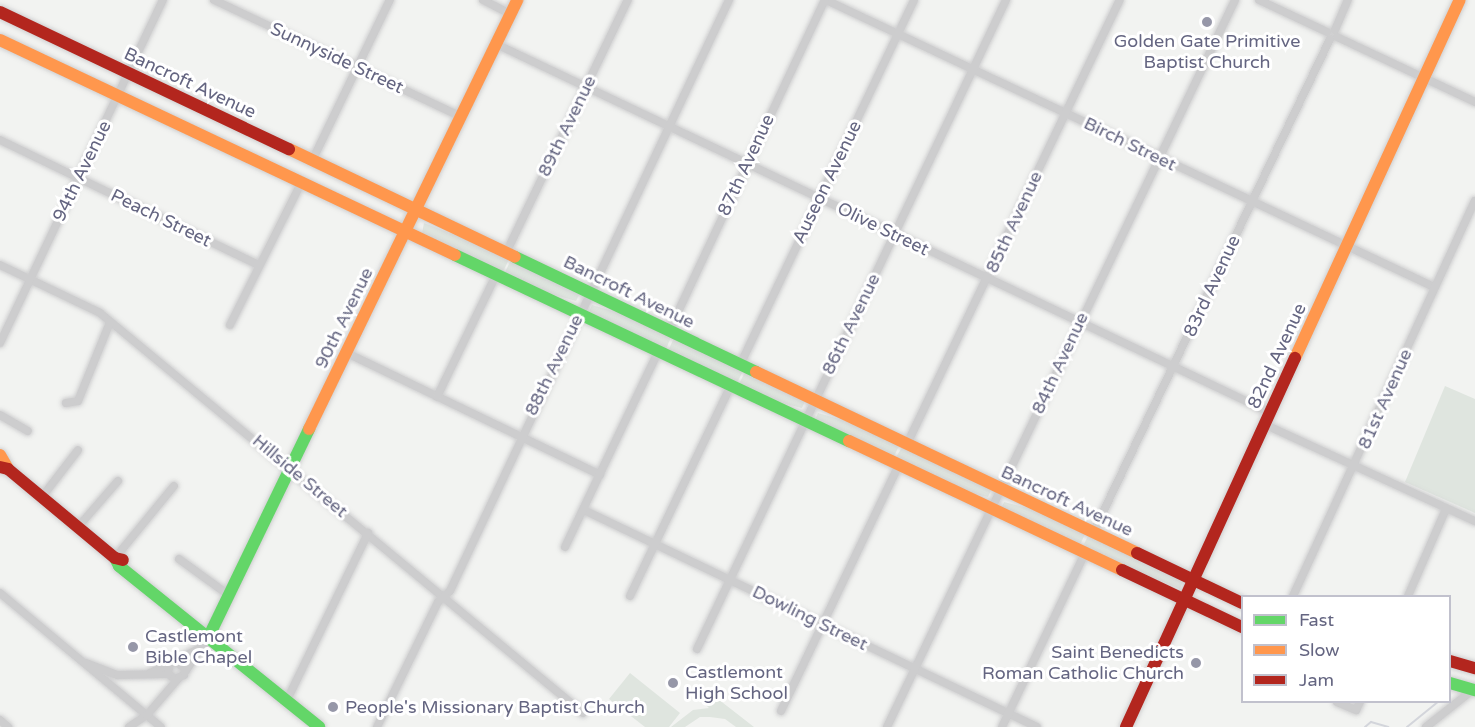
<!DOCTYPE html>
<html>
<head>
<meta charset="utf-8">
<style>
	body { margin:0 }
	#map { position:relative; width:1475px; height:727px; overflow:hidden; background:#f2f3f1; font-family:"Varela Round",sans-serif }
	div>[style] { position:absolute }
	.green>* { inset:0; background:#dfe5df }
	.stream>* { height:2px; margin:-1px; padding:0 1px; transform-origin:1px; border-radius:1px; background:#d3d5db }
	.roads { filter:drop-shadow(0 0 2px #cfcfd0) drop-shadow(0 0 2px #cfcfd0) }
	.street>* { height:8px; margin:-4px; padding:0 4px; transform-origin:4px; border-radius:4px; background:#cdcdce }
	.fast>* { height:12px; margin:-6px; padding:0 6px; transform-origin:6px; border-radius:6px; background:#63d668 }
	.slow>* { height:12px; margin:-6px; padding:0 6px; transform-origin:6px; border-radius:6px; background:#ff974d }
	.jam>* { height:12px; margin:-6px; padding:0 6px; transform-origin:6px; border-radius:6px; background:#b3261e }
	.dots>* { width:16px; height:16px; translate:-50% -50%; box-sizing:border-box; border:3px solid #fff; border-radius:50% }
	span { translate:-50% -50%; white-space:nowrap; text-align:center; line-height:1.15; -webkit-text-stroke:6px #fff; paint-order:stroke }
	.poi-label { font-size:18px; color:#646581 }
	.left { translate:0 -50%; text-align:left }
	.right { translate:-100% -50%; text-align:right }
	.street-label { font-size:18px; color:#646581 }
	.legend { position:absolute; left:1241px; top:595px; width:210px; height:108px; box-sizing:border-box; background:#fff; border:2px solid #c1c1cd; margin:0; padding:8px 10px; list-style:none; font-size:18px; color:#646581 }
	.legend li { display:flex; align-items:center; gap:12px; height:30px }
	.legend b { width:30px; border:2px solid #c1c1cd }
</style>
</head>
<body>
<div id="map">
	<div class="green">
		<i style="clip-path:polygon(424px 223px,460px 237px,509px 259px,503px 272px,422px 233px)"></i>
		<i style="clip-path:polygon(511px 260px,580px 293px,576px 301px,551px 294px,505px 272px)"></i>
		<i style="clip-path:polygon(592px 305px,620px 313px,671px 337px,666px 349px,589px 312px)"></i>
		<i style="clip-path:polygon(674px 338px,743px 371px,737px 383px,668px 351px)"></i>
		<i style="clip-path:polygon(745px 372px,805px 401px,802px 408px,773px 401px,739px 384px)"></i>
		<i style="clip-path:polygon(1445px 386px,1475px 399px,1475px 513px,1405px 482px)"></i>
		<i style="clip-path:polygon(818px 413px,846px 421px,899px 446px,893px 458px,815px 420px)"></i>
		<i style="clip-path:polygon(902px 447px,991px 490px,988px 497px,959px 490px,895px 459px)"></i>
		<i style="clip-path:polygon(1004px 502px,1032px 509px,1085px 534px,1079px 547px,1001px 509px)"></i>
		<i style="clip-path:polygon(1088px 536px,1183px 581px,1180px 589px,1082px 548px)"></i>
		<i style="clip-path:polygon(630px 673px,680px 713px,669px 727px,645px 727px,609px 699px)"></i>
		<i style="clip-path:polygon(709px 692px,754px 727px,736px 727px,725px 719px,710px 717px,700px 717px,685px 727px,671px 727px,693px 710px,709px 708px,704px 703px)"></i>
	</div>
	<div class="stream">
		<i style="left:1365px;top:727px;width:8px;rotate:-40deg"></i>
		<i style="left:1371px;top:722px;width:18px;rotate:16deg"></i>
		<i style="left:1407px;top:727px;width:40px;rotate:-39deg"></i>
	</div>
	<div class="roads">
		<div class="street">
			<i style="left:214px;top:0;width:273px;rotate:25.3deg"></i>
			<i style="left:483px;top:0;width:31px;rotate:27deg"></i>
			<i style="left:826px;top:0;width:672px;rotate:25.27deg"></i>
			<i style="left:1259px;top:0;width:75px;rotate:25.2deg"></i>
			<i style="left:1335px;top:30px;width:33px;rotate:-67deg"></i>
			<i style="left:1337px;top:37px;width:153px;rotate:25.2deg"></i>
			<i style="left:496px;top:44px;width:858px;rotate:25.46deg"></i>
			<i style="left:0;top:140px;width:285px;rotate:25.8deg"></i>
			<i style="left:312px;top:161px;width:179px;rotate:-64.2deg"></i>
			<i style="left:506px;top:253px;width:281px;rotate:-64.3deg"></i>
			<i style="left:0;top:265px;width:111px;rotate:25.6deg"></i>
			<i style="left:100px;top:313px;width:627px;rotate:39.63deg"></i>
			<i style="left:230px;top:325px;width:161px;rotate:-63.4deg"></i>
			<i style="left:669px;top:331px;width:366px;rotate:-64.8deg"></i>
			<i style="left:0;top:343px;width:380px;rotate:-64.6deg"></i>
			<i style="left:347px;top:353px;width:281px;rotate:25.7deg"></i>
			<i style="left:740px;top:365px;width:404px;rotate:-64.5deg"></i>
			<i style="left:437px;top:397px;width:138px;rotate:-64.2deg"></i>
			<i style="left:66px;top:403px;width:12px;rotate:-9deg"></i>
			<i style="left:78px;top:401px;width:85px;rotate:-67.9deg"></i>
			<i style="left:0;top:415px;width:32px;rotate:30deg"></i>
			<i style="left:1266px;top:425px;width:230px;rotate:24.7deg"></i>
			<i style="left:907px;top:444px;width:492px;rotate:-64.4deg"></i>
			<i style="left:42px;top:497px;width:59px;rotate:-52.5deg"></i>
			<i style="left:584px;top:510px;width:502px;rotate:25.6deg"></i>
			<i style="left:78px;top:527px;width:61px;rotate:-49deg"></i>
			<i style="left:1093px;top:533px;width:548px;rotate:-64.37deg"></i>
			<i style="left:565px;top:547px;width:218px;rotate:-64.5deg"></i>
			<i style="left:115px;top:558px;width:93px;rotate:-50.7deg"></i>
			<i style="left:179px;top:559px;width:63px;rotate:36deg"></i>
			<i style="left:0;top:593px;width:209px;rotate:39.8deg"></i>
			<i style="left:630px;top:596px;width:234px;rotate:-64.4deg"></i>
			<i style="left:1293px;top:596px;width:435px;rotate:-65.3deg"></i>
			<i style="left:1408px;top:596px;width:95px;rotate:-66.4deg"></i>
			<i style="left:697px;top:649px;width:719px;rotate:-64.54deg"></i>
			<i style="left:176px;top:661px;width:12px;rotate:42deg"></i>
			<i style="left:185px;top:669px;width:6px;rotate:99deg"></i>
			<i style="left:184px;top:675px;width:10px;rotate:156deg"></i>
			<i style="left:175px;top:679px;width:9px;rotate:-144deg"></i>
			<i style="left:168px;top:674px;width:10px;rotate:-79deg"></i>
			<i style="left:170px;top:664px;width:32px;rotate:-28deg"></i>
			<i style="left:86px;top:663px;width:34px;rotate:21deg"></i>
			<i style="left:118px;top:675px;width:50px;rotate:-1.1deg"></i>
			<i style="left:185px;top:672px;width:43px;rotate:-56.3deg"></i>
			<i style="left:150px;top:673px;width:22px;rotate:-24deg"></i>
			<i style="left:287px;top:700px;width:186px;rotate:-64.1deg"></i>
			<i style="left:1337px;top:702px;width:21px;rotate:23deg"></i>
			<i style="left:1356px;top:710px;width:9px;rotate:-63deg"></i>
			<i style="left:781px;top:711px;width:273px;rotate:-64.4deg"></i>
			<i style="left:0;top:720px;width:11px;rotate:41deg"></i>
			<i style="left:129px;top:727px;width:22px;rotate:-34deg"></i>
			<i style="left:147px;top:715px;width:48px;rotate:-49.3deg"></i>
			<i style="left:377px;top:727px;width:139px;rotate:-64deg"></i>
			<i style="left:438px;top:602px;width:16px;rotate:-43deg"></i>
			<i style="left:450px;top:591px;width:654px;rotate:-64.73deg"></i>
			<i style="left:887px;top:727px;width:806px;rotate:-64.42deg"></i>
			<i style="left:1002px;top:727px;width:193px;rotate:-64.5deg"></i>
			<i style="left:1426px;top:727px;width:63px;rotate:-38.5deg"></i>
		</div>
		<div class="fast">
			<i style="left:455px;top:255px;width:436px;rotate:25.3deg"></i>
			<i style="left:515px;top:257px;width:267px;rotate:25.5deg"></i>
			<i style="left:115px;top:558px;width:9px;rotate:63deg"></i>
			<i style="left:119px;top:566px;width:257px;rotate:38.8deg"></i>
			<i style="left:209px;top:636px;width:230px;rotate:-64.2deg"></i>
			<i style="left:1450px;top:683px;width:26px;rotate:16deg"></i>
		</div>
		<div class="slow">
			<i style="left:0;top:40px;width:503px;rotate:25.29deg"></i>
			<i style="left:289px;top:149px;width:250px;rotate:25.5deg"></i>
			<i style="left:1295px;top:358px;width:394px;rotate:-65.3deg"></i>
			<i style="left:756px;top:372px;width:422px;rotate:25.4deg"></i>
			<i style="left:309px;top:429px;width:477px;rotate:-64.1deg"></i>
			<i style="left:849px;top:441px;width:302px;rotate:25.3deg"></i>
			<i style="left:0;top:455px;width:16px;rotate:60deg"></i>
		</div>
		<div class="jam">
			<i style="left:0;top:12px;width:320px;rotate:25.4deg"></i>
			<i style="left:0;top:467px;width:8px;rotate:14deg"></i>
			<i style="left:8px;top:469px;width:139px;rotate:39.8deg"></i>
			<i style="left:115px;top:558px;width:8px;rotate:14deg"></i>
			<i style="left:1137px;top:553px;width:116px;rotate:25.5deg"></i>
			<i style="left:1122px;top:570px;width:133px;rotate:25.4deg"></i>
			<i style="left:1450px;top:661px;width:26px;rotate:16deg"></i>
			<i style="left:1126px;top:727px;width:406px;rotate:-65.4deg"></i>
		</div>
	</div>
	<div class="dots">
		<i style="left:1207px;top:22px;background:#9697a8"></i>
		<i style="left:133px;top:647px;background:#9697a8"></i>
		<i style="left:1196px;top:663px;background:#9697a8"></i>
		<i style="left:673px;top:683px;background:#9697a8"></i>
		<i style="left:333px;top:707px;background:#9697a8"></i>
	</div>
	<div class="poi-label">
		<span style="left:1207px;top:52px">Golden Gate Primitive<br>Baptist Church</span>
		<span class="left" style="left:145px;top:647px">Castlemont<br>Bible Chapel</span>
		<span class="right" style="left:1184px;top:663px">Saint Benedicts<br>Roman Catholic Church</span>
		<span class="left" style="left:685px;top:683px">Castlemont<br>High School</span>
		<span class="left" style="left:345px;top:707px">People's Missionary Baptist Church</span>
	</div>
	<div class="street-label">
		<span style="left:337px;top:58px;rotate:25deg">Sunnyside Street</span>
		<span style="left:190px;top:83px;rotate:25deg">Bancroft Avenue</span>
		<span style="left:567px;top:126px;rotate:-64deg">89th Avenue</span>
		<span style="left:1130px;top:144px;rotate:26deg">Birch Street</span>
		<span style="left:746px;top:165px;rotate:-65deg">87th Avenue</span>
		<span style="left:82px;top:171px;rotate:-64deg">94th Avenue</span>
		<span style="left:827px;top:182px;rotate:-64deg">Auseon Avenue</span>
		<span style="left:161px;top:218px;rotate:26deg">Peach Street</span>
		<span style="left:1014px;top:222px;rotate:-65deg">85th Avenue</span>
		<span style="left:883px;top:229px;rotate:26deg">Olive Street</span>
		<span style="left:1212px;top:286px;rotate:-65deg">83rd Avenue</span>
		<span style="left:629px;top:292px;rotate:26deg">Bancroft Avenue</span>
		<span style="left:344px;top:318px;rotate:-64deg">90th Avenue</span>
		<span style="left:851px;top:324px;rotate:-64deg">86th Avenue</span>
		<span style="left:1277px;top:356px;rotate:-65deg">82nd Avenue</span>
		<span style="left:1060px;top:363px;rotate:-65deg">84th Avenue</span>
		<span style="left:554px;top:365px;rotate:-64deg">88th Avenue</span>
		<span style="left:1385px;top:399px;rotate:-66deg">81st Avenue</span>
		<span style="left:300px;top:476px;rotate:40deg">Hillside Street</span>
		<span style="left:1067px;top:501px;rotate:25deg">Bancroft Avenue</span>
		<span style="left:810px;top:618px;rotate:26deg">Dowling Street</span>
	</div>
	<ul class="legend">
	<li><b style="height:8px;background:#63d668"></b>Fast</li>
	<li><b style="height:8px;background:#ff974d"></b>Slow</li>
	<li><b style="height:8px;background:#b3261e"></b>Jam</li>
	</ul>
</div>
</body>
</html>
